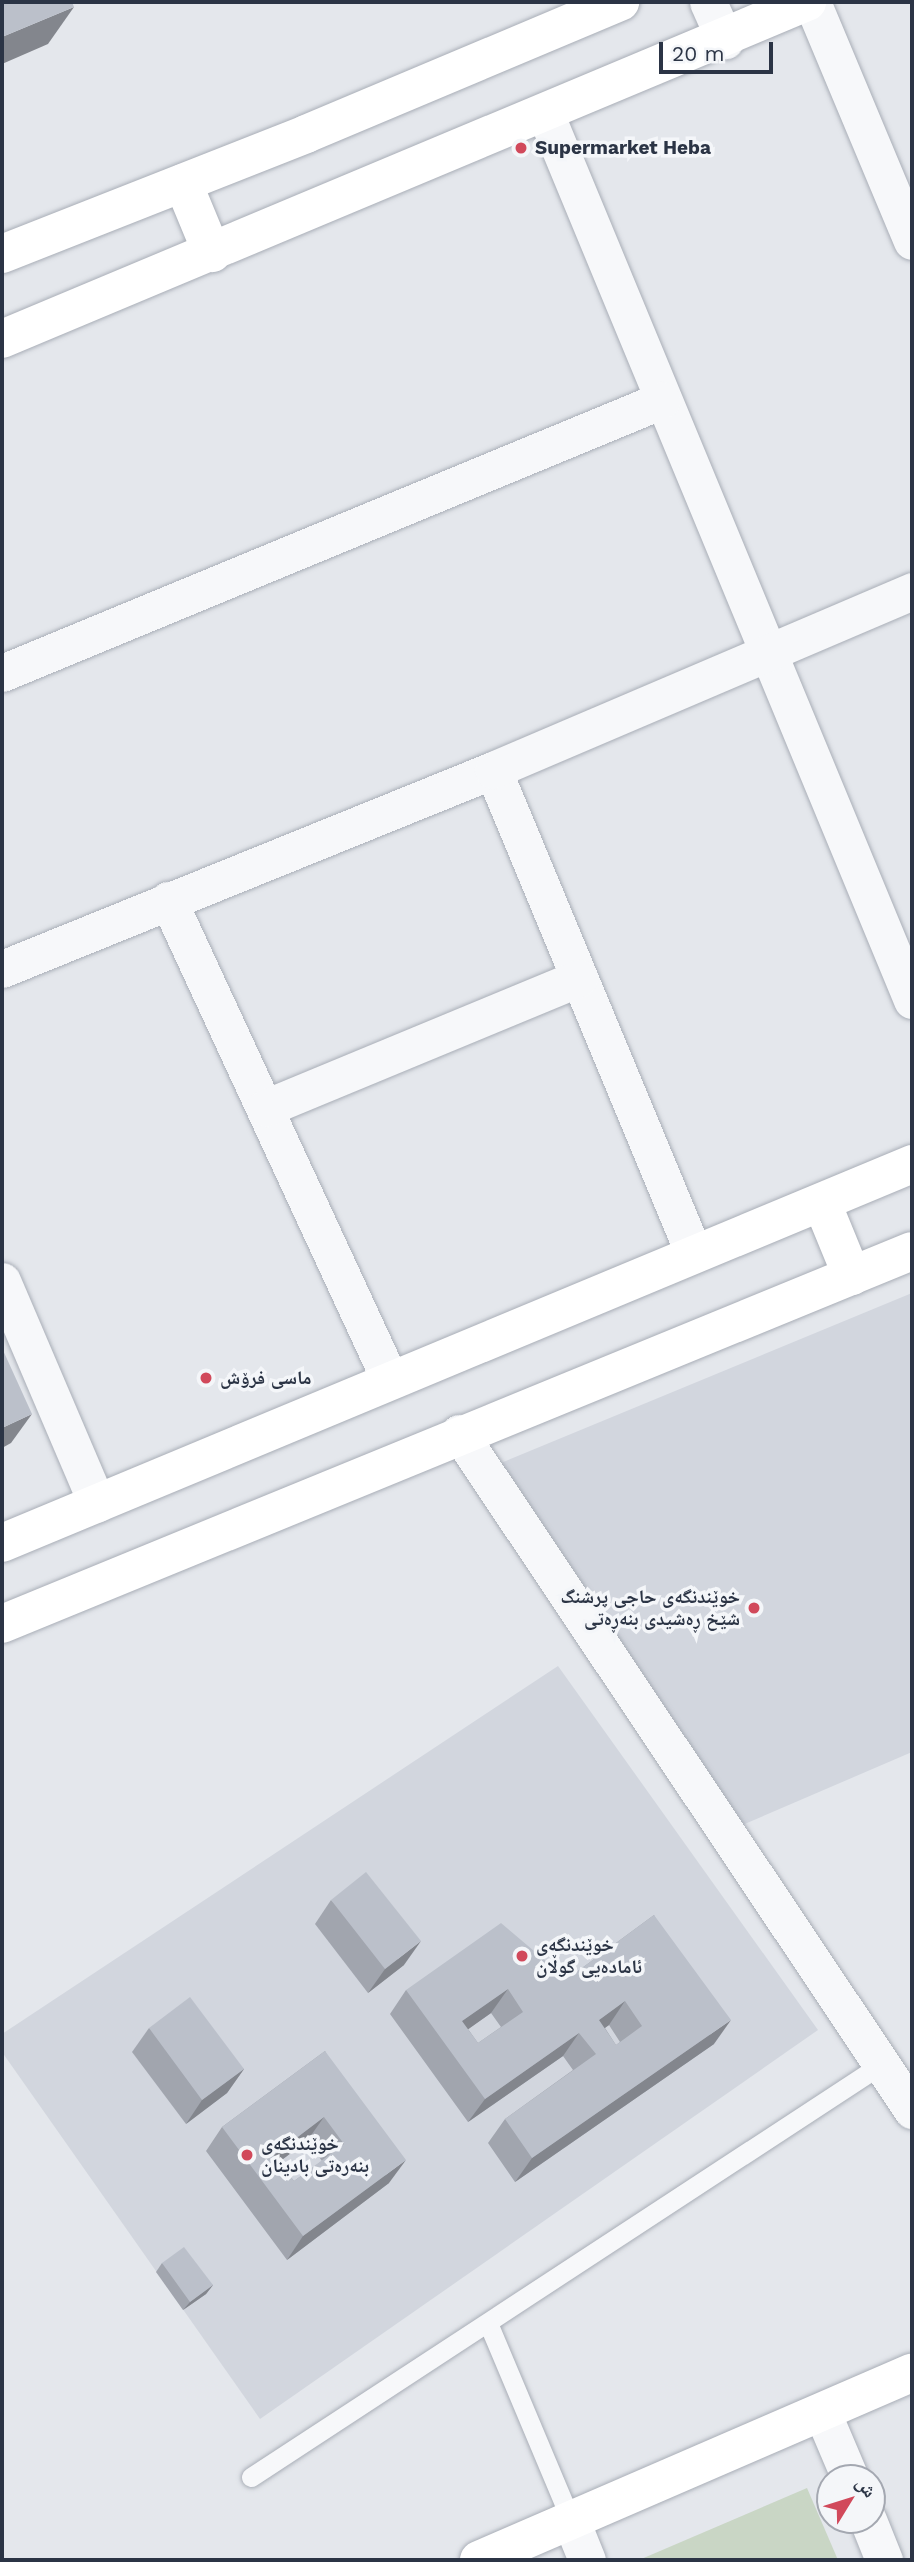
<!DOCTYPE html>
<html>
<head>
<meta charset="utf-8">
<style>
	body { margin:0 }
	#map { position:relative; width:914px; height:2562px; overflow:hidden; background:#e4e7ec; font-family:"Work Sans","Noto Naskh Arabic",sans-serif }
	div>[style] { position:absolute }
	.built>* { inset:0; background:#d2d6de }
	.green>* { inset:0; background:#c9d6c5 }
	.roads { filter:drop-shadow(0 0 2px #a9aeb7) drop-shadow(0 0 2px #a9aeb7) }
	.lane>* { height:19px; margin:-9.5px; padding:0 9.5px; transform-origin:9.5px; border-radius:9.5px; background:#f7f8fa }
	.street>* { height:37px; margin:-18.5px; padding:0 18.5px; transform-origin:18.5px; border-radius:18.5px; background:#f7f8fa }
	.secondary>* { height:38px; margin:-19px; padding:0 19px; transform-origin:19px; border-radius:19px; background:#fff }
	.wall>* { inset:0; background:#a1a5ae }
	.shaded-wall>* { inset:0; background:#83868d }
	.building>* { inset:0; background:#bbc0ca }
	.dots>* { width:19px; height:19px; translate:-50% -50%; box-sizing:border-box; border:4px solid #f4f6f9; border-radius:50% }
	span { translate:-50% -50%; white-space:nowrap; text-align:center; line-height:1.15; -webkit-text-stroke:7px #f4f6f9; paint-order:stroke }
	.poi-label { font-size:19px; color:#2b3445; font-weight:700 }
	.left { translate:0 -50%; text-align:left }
	.right { translate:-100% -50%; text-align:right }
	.frame { position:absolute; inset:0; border:4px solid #2b3445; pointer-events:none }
	.north { position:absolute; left:816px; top:2464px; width:70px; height:70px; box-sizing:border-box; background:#f4f6f9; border:2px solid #a4a8b1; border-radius:50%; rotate:52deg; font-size:19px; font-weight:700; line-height:28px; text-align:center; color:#2b3445 }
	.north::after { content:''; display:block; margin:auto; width:24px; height:32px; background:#d1495b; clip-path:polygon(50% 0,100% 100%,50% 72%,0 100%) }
	.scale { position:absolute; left:659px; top:42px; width:114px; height:32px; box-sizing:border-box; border:4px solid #2b3445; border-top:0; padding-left:9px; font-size:21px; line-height:24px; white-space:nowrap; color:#2b3445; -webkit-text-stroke:5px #f4f6f9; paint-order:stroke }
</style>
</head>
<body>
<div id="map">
	<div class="built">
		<i style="clip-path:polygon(912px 1293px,912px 1752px,740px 1826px,501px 1463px)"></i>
		<i style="clip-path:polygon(558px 1666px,818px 2030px,260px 2419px,2px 2052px,2px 2034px)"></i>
	</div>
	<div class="green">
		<i style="clip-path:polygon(807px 2488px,838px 2560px,639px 2560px)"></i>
	</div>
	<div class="roads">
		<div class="lane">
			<i style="left:488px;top:2323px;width:217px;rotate:67.2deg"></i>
			<i style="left:251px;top:2477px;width:754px;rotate:-33.21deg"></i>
		</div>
		<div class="street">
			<i style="left:708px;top:2px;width:42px;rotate:65.9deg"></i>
			<i style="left:812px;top:2px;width:259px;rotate:67.3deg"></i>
			<i style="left:545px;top:113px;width:960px;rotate:67.52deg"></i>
			<i style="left:2px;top:673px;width:714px;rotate:-22.47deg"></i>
			<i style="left:493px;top:770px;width:524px;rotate:67.45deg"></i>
			<i style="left:168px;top:900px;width:529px;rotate:65.18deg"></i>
			<i style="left:2px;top:969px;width:530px;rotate:-22.06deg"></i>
			<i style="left:493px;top:770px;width:456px;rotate:-23.1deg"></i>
			<i style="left:265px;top:1108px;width:340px;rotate:-22.5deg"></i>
			<i style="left:2px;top:1281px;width:242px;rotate:66.9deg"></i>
			<i style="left:459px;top:1433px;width:815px;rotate:56.21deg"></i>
			<i style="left:822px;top:2412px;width:72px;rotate:67deg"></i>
			<i style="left:868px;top:2520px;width:43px;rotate:68.2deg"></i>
			<i style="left:572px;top:2523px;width:40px;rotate:68deg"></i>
		</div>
		<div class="secondary">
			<i style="left:183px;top:183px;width:76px;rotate:67.5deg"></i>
			<i style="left:2px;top:254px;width:327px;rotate:-21.5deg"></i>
			<i style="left:306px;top:134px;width:341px;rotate:-22.8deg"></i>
			<i style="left:2px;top:339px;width:873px;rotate:-22.72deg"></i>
			<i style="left:822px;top:1203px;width:79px;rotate:67.7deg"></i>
			<i style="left:2px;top:1543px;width:986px;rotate:-22.61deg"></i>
			<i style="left:2px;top:1624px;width:983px;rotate:-22.29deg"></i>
			<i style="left:479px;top:2560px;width:472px;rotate:-23.4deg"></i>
		</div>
	</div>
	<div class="wall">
		<i style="clip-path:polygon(331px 1900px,404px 1965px,368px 1993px,315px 1924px)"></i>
		<i style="clip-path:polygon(evenodd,654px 1915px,714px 2044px,515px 2182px,488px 2143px,505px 2119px,573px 2070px,563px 2056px,468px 2122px,390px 2014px,406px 1990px,567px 1979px,654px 1915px,491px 2013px,501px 2027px,478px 2043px,468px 2029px,491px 2013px,654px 1915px,609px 2025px,620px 2042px,616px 2045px,605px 2028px,609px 2025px)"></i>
		<i style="clip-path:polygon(149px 2028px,244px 2069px,227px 2093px,186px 2124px,132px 2052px)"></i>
		<i style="clip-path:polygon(evenodd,325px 2051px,389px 2183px,287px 2260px,206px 2151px,222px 2127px,325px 2051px,307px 2141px,322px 2161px,294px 2181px,279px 2162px,307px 2141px)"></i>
		<i style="clip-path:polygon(162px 2263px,213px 2285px,206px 2294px,183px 2310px,156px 2272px)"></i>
	</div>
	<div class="shaded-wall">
		<i style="clip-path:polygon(74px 7px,48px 44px,2px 64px,2px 37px)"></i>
		<i style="clip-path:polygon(32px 1414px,11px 1443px,2px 1448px,2px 1428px)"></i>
		<i style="clip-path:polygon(421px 1941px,404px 1965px,368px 1993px,385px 1969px)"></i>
		<i style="clip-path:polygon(508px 1989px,491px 2013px,446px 2045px,462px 2021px)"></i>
		<i style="clip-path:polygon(625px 2001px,609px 2025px,586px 2041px,599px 2020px)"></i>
		<i style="clip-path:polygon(731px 2020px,714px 2044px,515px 2182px,532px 2158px)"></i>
		<i style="clip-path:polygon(579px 2033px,563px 2056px,468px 2122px,485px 2099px)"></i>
		<i style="clip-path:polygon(244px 2069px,227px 2093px,186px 2124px,202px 2100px)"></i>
		<i style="clip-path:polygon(324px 2117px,307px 2141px,259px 2177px,274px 2155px)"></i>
		<i style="clip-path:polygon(406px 2160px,389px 2183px,287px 2260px,303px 2236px)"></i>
		<i style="clip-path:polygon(213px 2285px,206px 2294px,183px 2310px,190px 2302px)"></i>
	</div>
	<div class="building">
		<i style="clip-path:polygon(2px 2px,72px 2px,74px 7px,2px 37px)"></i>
		<i style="clip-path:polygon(2px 1348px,32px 1414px,2px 1428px)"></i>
		<i style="clip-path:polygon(366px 1872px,421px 1941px,385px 1969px,331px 1900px)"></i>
		<i style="clip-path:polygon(evenodd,654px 1915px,731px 2020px,532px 2158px,505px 2119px,596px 2054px,579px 2033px,485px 2099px,406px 1990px,501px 1923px,567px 1979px,654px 1915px,508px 1989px,523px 2012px,478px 2043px,462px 2021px,508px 1989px,654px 1915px,625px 2001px,642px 2026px,616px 2045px,599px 2020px,625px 2001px)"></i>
		<i style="clip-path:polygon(190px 1997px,244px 2069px,202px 2100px,149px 2028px)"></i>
		<i style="clip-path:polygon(evenodd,325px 2051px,406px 2160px,303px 2236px,222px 2127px,325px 2051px,324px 2117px,344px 2144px,294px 2181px,274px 2155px,324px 2117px)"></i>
		<i style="clip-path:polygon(184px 2247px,213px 2285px,190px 2302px,162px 2263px)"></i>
	</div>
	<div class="dots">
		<i style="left:521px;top:148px;background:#d1495b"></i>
		<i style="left:206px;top:1378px;background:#d1495b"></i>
		<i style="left:754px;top:1608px;background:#d1495b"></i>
		<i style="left:522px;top:1956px;background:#d1495b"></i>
		<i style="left:247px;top:2155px;background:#d1495b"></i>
	</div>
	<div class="poi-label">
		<span class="left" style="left:535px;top:148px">Supermarket Heba</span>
		<span class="left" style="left:220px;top:1378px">ماسی فرۆش</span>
		<span class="right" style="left:740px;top:1608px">خوێندنگەی حاجی پرشنگ<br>شێخ ڕەشیدی بنەڕەتی</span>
		<span class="left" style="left:536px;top:1956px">خوێندنگەی<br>ئامادەیی گوڵان</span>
		<span class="left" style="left:261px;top:2155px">خوێندنگەی<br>بنەرەتی بادینان</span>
	</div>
	<div class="frame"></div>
	<div class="north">ش</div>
	<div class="scale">20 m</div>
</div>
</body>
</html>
